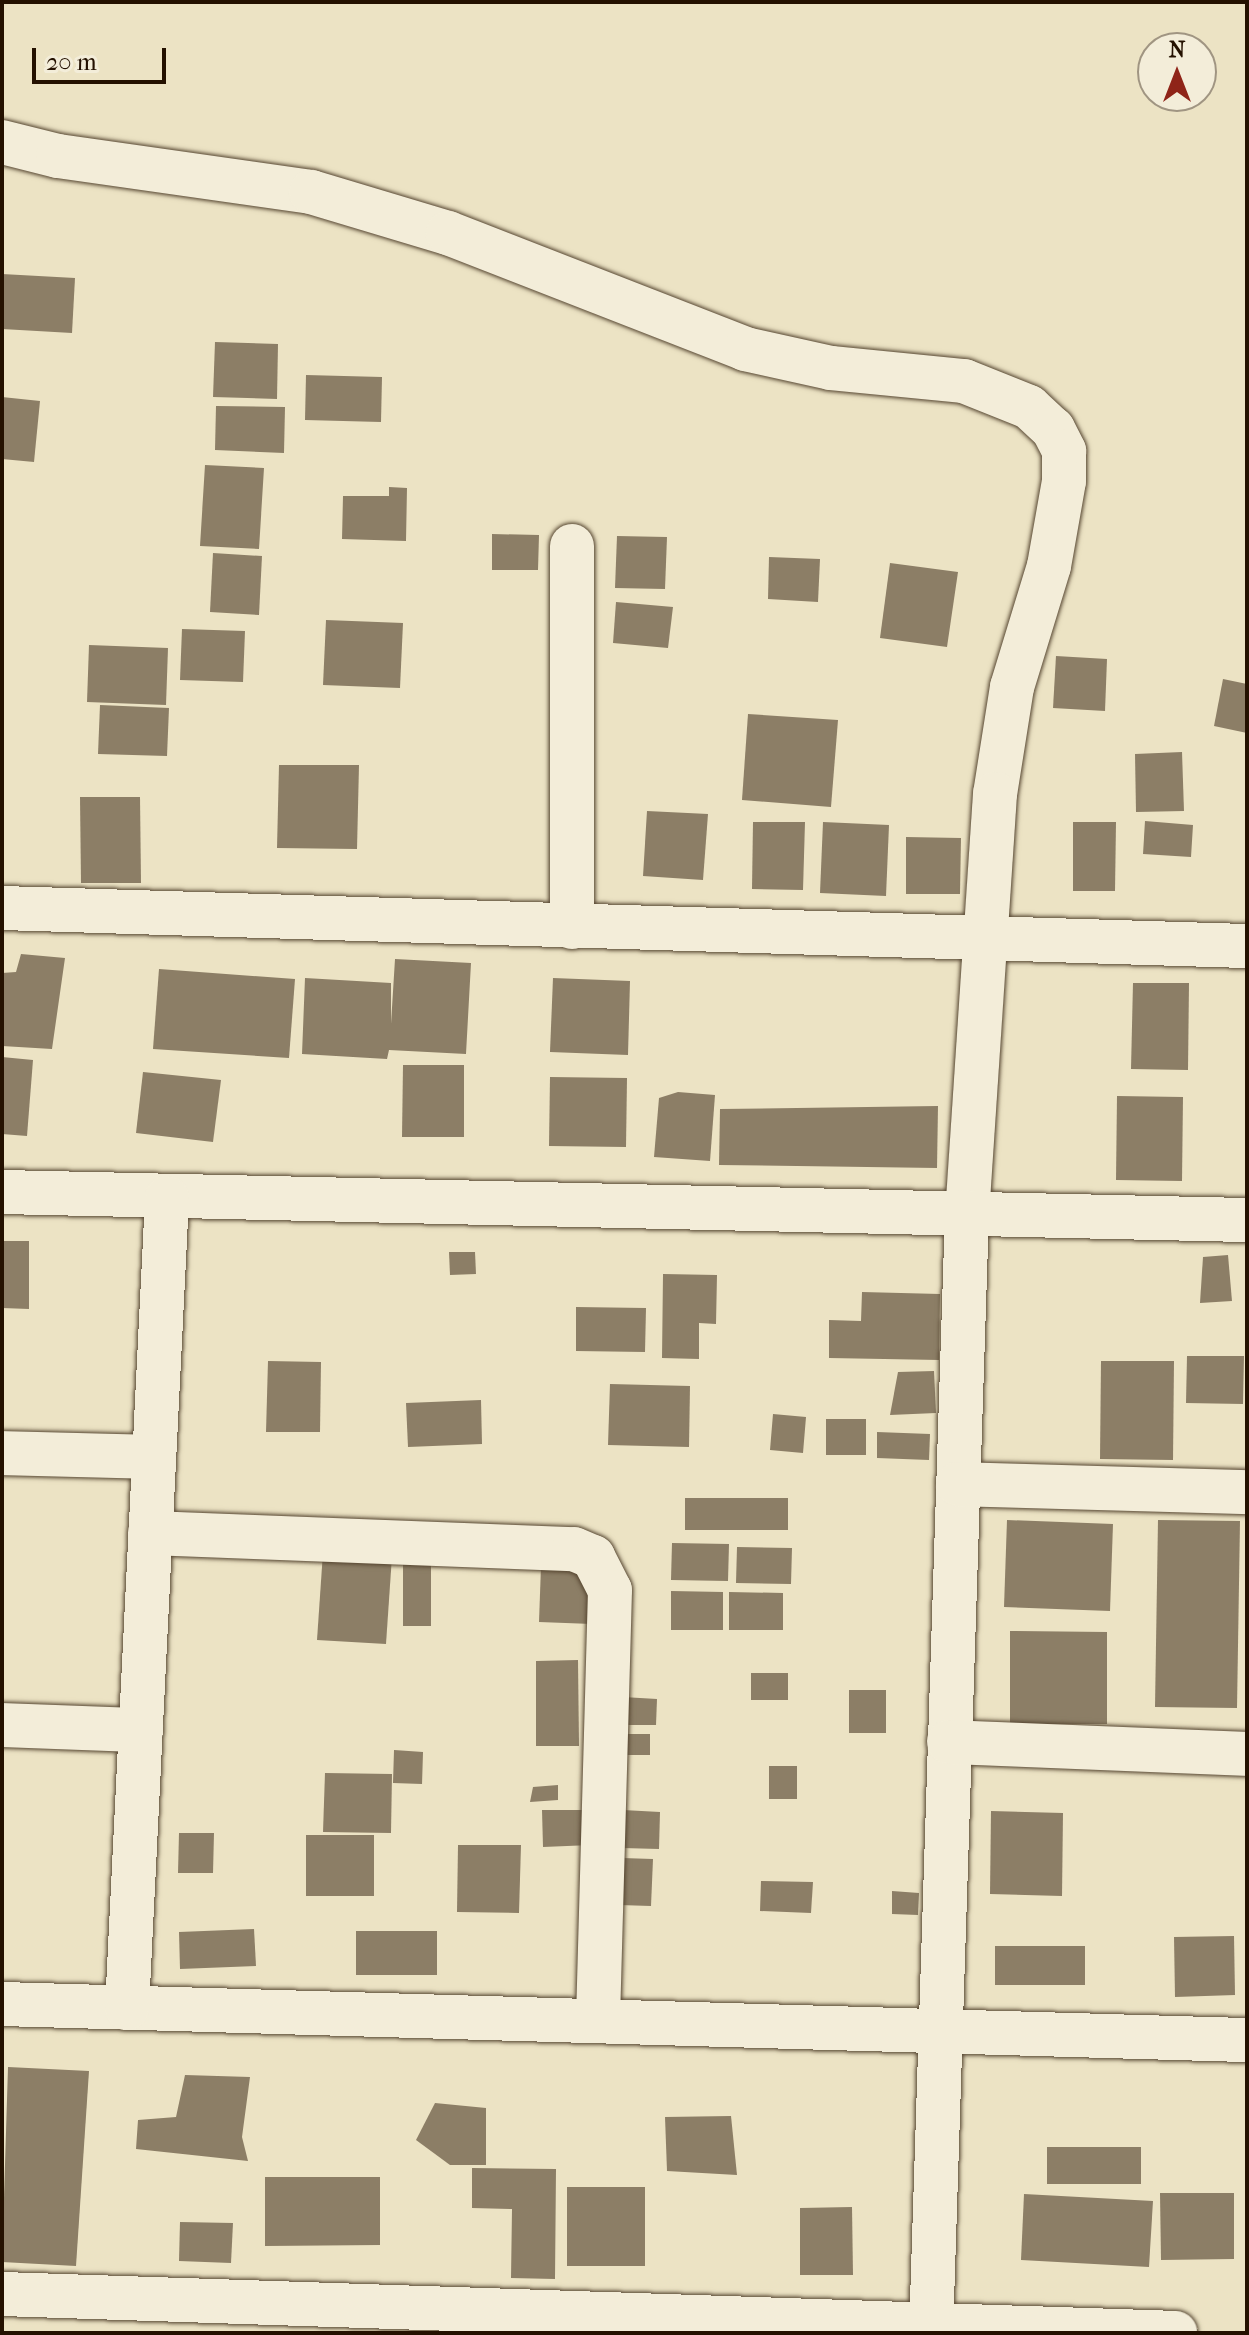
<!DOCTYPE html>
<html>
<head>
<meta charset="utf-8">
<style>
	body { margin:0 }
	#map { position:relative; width:1249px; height:2335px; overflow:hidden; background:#ece3c4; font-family:"IM FELL French Canon",serif }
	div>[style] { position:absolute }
	.building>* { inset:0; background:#8c7e66 }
	.roads { filter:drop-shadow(0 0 2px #564631) drop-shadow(0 0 2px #564631) }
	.minor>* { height:44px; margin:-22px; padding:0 22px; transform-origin:22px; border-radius:22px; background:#f3edd9 }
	span { translate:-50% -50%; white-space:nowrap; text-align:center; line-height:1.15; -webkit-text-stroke:6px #f3edd9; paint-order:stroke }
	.frame { position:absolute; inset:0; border:4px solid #241100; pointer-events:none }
	.north { position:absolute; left:1137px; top:32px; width:80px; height:80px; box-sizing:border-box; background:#f3edd9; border:2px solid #a09582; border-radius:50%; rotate:0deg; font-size:22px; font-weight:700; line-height:32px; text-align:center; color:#241100 }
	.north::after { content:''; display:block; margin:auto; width:28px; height:36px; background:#8f2418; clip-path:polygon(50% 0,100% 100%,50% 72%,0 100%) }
	.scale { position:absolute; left:32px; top:48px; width:134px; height:36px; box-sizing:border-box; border:4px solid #241100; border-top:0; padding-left:10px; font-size:24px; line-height:28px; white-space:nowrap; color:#241100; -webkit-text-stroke:6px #f3edd9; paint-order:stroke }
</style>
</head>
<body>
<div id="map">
	<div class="building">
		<i style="clip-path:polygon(2px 274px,75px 278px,72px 333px,2px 329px)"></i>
		<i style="clip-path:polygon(215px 342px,278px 344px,277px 399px,213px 397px)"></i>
		<i style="clip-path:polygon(306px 375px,382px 377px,381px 422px,305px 420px)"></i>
		<i style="clip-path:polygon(2px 397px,40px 401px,34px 462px,2px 459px)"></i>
		<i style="clip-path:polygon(216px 406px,285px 407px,284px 453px,215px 450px)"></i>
		<i style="clip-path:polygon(205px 465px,264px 468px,259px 549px,200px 546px)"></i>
		<i style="clip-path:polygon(389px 487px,407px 488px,406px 541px,342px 539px,343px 496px,389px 496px)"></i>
		<i style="clip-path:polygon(492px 534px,539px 535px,538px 570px,492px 570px)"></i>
		<i style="clip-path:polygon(617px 536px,667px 537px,665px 589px,615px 588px)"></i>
		<i style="clip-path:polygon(213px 553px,262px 556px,259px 615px,210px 612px)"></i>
		<i style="clip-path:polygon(769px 557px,820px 559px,818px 602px,768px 599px)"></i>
		<i style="clip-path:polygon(890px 563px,958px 572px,947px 647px,880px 638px)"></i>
		<i style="clip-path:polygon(616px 602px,673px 607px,668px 648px,613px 643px)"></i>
		<i style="clip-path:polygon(326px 620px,403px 623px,400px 688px,323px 685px)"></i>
		<i style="clip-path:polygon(182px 629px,245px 631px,243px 682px,180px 680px)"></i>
		<i style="clip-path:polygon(89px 645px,168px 648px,166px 705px,87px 702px)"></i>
		<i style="clip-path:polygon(1056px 656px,1107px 659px,1105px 711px,1053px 708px)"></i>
		<i style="clip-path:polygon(1223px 679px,1247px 684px,1247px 733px,1214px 726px)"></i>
		<i style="clip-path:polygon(100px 705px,169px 708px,167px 756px,98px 754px)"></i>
		<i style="clip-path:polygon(748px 714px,838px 720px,831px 807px,742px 800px)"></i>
		<i style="clip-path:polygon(1182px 752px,1184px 811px,1136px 812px,1135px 754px)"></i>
		<i style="clip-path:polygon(279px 765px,359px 765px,357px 849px,277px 848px)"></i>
		<i style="clip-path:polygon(80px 797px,140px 797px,141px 883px,81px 883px)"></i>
		<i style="clip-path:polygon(647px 811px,708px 814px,703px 880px,643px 876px)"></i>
		<i style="clip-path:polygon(1145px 821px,1193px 825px,1191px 857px,1143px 854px)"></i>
		<i style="clip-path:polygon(753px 822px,805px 822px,803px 890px,752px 889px)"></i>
		<i style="clip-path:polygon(823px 822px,889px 825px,886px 896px,820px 893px)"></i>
		<i style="clip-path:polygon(1073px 822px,1116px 822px,1115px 891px,1073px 891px)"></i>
		<i style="clip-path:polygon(906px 837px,961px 838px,960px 894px,906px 894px)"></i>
		<i style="clip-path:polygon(21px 954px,65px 958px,52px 1049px,2px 1046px,2px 973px,16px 972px)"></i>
		<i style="clip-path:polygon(395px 959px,471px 963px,466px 1054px,389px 1050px,387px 1059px,302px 1054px,305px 978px,391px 983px,391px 1024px)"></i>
		<i style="clip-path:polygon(159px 969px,295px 979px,289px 1058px,153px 1049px)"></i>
		<i style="clip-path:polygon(553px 978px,630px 981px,628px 1055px,550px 1052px)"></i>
		<i style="clip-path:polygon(1133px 983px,1189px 983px,1188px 1070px,1131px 1069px)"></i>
		<i style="clip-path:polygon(2px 1057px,33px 1060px,27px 1136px,2px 1134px)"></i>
		<i style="clip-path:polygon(403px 1065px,464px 1065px,464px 1137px,402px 1137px)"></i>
		<i style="clip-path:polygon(143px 1072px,221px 1080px,213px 1142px,136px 1133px)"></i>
		<i style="clip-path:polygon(550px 1077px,627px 1078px,626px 1147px,549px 1146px)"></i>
		<i style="clip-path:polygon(678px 1092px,715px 1095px,710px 1161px,654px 1157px,659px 1098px)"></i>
		<i style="clip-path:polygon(1117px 1096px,1183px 1097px,1182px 1181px,1116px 1180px)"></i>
		<i style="clip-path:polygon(938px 1106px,937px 1168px,719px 1165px,720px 1109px)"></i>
		<i style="clip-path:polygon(2px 1241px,29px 1241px,29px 1309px,2px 1308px)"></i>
		<i style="clip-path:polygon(449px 1252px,475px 1252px,476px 1274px,450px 1275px)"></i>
		<i style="clip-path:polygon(1228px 1255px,1232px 1301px,1200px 1303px,1203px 1257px)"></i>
		<i style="clip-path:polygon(663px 1274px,717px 1275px,716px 1324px,699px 1323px,699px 1359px,662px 1358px)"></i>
		<i style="clip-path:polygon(862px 1292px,940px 1294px,939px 1360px,829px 1358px,829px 1320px,861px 1321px)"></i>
		<i style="clip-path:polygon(576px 1307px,646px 1308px,645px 1352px,576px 1351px)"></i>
		<i style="clip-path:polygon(1187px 1356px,1244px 1356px,1243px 1404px,1186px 1403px)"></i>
		<i style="clip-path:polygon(268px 1361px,321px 1362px,320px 1432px,266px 1432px)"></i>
		<i style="clip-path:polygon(1101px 1361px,1174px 1361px,1173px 1460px,1100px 1459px)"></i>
		<i style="clip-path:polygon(934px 1371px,936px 1413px,890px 1415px,898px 1372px)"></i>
		<i style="clip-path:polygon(610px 1384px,690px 1386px,689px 1447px,608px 1445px)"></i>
		<i style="clip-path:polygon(481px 1400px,482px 1444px,408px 1447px,406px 1403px)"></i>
		<i style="clip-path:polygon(773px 1414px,806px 1417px,803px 1453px,770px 1450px)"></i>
		<i style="clip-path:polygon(826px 1419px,866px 1419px,866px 1455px,826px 1455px)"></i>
		<i style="clip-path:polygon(877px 1432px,930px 1434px,929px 1460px,877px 1458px)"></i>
		<i style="clip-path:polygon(685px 1498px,788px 1498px,788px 1530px,685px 1530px)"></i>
		<i style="clip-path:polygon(1007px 1520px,1113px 1524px,1110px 1611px,1004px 1607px)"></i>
		<i style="clip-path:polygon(1158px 1520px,1240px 1521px,1237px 1708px,1155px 1707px)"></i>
		<i style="clip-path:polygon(672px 1543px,729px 1544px,728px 1581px,671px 1580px)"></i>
		<i style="clip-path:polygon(737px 1547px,792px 1548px,791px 1584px,736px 1583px)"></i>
		<i style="clip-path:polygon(323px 1552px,392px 1556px,386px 1644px,317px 1640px)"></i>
		<i style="clip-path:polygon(403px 1563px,431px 1563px,431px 1626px,403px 1626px)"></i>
		<i style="clip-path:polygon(541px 1566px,594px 1567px,592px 1624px,539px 1622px)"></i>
		<i style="clip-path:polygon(671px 1591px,723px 1592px,723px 1630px,671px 1630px)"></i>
		<i style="clip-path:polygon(729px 1592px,783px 1593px,783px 1630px,729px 1630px)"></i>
		<i style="clip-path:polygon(1010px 1631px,1107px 1632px,1107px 1724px,1010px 1724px)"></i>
		<i style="clip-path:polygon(578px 1660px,579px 1746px,536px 1746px,536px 1661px)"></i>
		<i style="clip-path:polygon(751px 1673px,788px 1673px,788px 1700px,751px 1700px)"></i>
		<i style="clip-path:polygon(849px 1690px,886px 1690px,886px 1733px,849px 1733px)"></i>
		<i style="clip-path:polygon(623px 1697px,657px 1699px,656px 1725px,622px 1725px)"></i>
		<i style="clip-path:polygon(618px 1734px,650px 1734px,650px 1755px,618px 1755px)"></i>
		<i style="clip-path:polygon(394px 1750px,423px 1752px,422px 1784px,393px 1783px)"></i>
		<i style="clip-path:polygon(769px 1766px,797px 1766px,797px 1799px,769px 1799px)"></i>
		<i style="clip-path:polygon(325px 1773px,392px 1774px,391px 1833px,323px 1832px)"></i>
		<i style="clip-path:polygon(558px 1785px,558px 1800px,530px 1802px,533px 1787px)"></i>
		<i style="clip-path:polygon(542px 1810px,590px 1810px,591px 1845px,543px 1847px)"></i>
		<i style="clip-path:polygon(623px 1810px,660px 1812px,659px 1849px,622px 1848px)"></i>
		<i style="clip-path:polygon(991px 1811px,1063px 1813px,1062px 1896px,990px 1894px)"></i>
		<i style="clip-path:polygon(179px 1833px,214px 1833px,213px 1873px,178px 1873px)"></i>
		<i style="clip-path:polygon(306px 1835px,374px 1835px,374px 1896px,306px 1896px)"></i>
		<i style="clip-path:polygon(458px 1845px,521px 1845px,519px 1913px,457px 1912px)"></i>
		<i style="clip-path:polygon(622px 1858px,653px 1859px,651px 1906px,619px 1905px)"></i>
		<i style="clip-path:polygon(761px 1881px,813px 1882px,811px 1913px,760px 1911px)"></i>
		<i style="clip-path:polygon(892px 1891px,919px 1893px,918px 1915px,892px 1914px)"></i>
		<i style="clip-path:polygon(254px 1929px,256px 1966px,180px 1969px,179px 1932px)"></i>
		<i style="clip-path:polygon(356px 1931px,437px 1931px,437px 1975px,356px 1975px)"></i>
		<i style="clip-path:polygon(1234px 1936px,1235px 1995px,1175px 1997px,1174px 1937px)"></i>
		<i style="clip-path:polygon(995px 1946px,1085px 1946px,1085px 1985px,995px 1985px)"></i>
		<i style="clip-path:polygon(8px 2067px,89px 2071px,76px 2266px,2px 2262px)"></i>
		<i style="clip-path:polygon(185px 2075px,250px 2077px,242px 2137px,248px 2161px,136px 2149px,138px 2120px,176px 2117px)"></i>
		<i style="clip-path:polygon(435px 2103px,486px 2108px,486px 2165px,450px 2165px,416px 2140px)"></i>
		<i style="clip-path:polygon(731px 2116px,737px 2175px,667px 2171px,665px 2117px)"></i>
		<i style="clip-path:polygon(1047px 2147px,1141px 2147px,1141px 2184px,1047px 2184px)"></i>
		<i style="clip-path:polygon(472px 2168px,556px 2169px,555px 2279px,511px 2278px,512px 2209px,472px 2208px)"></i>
		<i style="clip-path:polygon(265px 2177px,380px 2177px,380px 2245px,265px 2246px)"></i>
		<i style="clip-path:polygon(567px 2187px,645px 2187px,645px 2266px,567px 2266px)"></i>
		<i style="clip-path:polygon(1160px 2193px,1234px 2193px,1234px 2259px,1161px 2260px)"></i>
		<i style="clip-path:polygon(1024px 2194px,1153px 2201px,1149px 2267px,1021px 2260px)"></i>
		<i style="clip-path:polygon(852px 2207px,853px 2275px,800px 2275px,800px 2208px)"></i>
		<i style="clip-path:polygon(180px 2222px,233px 2223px,231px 2263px,179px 2261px)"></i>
	</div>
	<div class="roads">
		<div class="minor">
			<i style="left:2px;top:142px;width:58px;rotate:14deg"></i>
			<i style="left:58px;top:156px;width:256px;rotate:8.1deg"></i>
			<i style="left:311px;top:192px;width:143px;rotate:16.7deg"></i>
			<i style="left:448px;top:233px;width:319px;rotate:21.3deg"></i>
			<i style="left:745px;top:349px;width:88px;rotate:12.5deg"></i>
			<i style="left:831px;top:368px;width:134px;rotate:5.6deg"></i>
			<i style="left:964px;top:381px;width:70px;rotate:21.8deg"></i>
			<i style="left:1029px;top:407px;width:33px;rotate:43deg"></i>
			<i style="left:1053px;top:429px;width:25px;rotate:63deg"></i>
			<i style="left:1064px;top:451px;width:30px;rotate:90deg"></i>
			<i style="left:1064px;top:481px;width:86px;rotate:100deg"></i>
			<i style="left:1049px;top:566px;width:127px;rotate:107deg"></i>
			<i style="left:1012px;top:687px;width:108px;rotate:99deg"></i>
			<i style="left:995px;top:794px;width:419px;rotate:93.8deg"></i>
			<i style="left:967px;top:1212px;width:1122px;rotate:91.84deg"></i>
			<i style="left:572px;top:546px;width:381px;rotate:90deg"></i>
			<i style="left:2px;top:908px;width:1246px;rotate:1.75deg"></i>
			<i style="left:2px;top:1192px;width:1245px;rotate:1.29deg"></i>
			<i style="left:2px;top:1453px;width:152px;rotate:1.5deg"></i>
			<i style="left:958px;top:1484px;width:289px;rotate:1.6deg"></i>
			<i style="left:150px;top:1533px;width:424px;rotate:2.2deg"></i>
			<i style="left:574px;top:1549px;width:21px;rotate:23deg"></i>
			<i style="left:593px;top:1557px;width:37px;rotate:63deg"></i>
			<i style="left:610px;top:1590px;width:430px;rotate:91.6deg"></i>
			<i style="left:2px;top:1725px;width:139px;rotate:2.1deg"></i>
			<i style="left:949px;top:1742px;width:298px;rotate:2.3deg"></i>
			<i style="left:2px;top:2004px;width:1246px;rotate:1.66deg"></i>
			<i style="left:127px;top:2008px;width:811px;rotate:-87.17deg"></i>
			<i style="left:2px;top:2294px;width:1174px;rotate:1.9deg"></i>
		</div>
	</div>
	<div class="frame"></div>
	<div class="north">N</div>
	<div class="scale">20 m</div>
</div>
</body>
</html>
